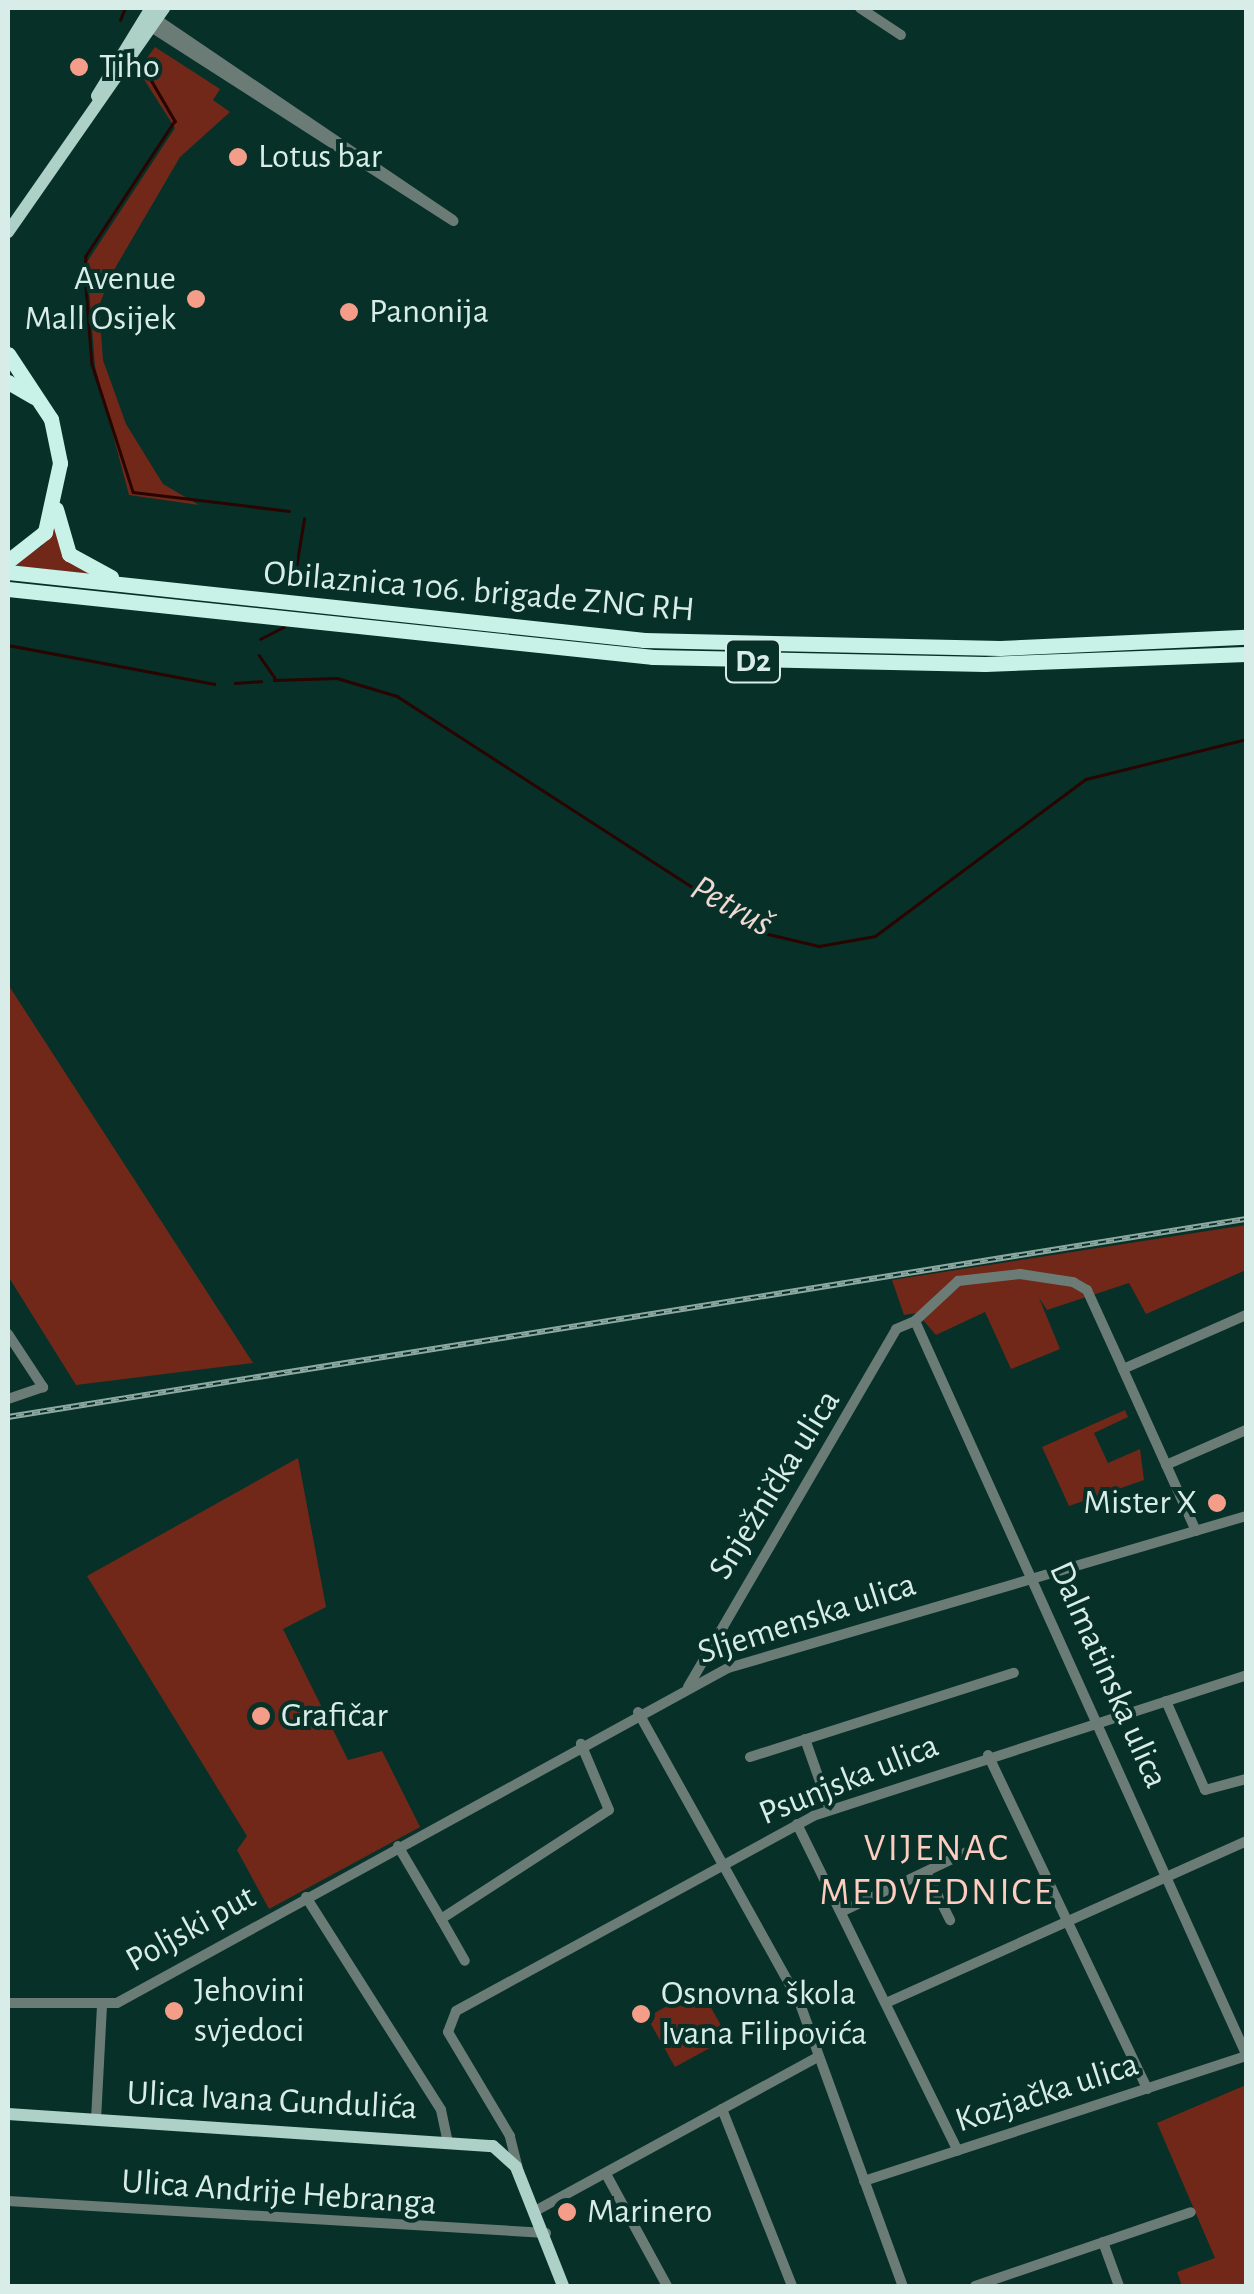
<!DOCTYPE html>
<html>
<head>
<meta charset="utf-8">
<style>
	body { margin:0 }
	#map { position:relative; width:1254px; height:2294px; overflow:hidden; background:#073028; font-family:"Alegreya Sans",sans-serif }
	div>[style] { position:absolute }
	.green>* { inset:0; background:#712819 }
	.stream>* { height:2.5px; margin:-1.25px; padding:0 1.25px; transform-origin:1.25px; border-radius:1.25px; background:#290400 }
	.minor>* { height:10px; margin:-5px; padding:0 5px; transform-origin:5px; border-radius:5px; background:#6b7c77 }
	.major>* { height:12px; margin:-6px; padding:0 6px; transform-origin:6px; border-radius:6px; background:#add0c7 }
	.highway>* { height:15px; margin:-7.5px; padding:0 7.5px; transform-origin:7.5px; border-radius:7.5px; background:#c8f2e7 }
	.rail>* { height:6px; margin-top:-3px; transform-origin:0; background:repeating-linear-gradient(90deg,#073028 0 8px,#8da9a2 0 16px); box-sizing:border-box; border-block:2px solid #8da9a2 }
	.dots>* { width:28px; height:28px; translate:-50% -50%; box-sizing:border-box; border:5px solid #073028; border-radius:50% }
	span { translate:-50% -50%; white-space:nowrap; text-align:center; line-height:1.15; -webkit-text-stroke:8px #073028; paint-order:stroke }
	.shield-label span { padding:2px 8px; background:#073028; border:2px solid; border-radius:8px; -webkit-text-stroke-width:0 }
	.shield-label { font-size:32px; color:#d8ede7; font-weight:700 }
	.poi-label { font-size:35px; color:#d8ede7 }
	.left { translate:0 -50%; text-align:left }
	.right { translate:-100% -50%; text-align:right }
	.street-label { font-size:35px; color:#d8ede7 }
	.water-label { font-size:38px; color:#f1d9d3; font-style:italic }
	.neighbourhood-label { font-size:38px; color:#ffccc0; letter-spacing:2.5px }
	.frame { position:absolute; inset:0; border:10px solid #d8ede7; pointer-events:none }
</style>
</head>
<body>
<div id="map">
	<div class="green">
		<i style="clip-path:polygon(155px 47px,220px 89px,213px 100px,230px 112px,180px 157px,111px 275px,99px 306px,103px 360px,126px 424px,163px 484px,199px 505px,129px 495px,95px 367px,87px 262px,175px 128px,138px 70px)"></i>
		<i style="clip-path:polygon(53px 525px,74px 564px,91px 574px,8px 565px,42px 546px)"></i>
		<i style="clip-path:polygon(8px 987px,9px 986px,253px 1363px,76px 1385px,8px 1276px)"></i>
		<i style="clip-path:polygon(1246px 1225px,1246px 1270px,1146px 1314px,1129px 1283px,1047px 1310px,1039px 1298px,1060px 1349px,1011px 1369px,985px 1312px,936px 1335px,917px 1313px,904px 1315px,892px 1280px)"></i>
		<i style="clip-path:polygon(1125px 1410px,1128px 1417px,1094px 1433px,1108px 1463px,1140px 1449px,1144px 1480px,1069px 1506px,1042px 1447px)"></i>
		<i style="clip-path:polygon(298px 1458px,326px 1607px,283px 1629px,348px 1760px,382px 1751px,420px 1827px,269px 1909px,237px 1850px,247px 1836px,87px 1576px)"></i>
		<i style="clip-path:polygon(700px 1988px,728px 2038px,675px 2067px,647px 2017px)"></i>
		<i style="clip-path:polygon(1246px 2085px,1246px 2286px,1182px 2286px,1177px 2272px,1215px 2258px,1157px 2123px)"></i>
	</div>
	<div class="stream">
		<i style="left:120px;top:20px;width:13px;rotate:-67deg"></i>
		<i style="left:143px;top:66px;width:64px;rotate:59.8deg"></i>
		<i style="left:175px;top:121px;width:162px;rotate:123.4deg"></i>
		<i style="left:86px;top:256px;width:18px;rotate:93deg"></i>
		<i style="left:85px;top:274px;width:90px;rotate:85.6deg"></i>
		<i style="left:92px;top:364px;width:134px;rotate:72.2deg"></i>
		<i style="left:133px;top:492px;width:157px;rotate:6.9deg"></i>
		<i style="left:293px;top:586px;width:68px;rotate:-80.7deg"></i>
		<i style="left:260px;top:639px;width:27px;rotate:-27deg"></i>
		<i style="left:8px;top:645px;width:210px;rotate:10.7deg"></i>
		<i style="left:259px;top:655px;width:28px;rotate:55deg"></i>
		<i style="left:274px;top:680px;width:63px;rotate:-1.8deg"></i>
		<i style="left:337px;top:678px;width:63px;rotate:16.7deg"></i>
		<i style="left:397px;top:696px;width:437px;rotate:32.9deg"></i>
		<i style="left:764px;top:933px;width:57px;rotate:13.3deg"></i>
		<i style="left:819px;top:946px;width:57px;rotate:-10.1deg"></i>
		<i style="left:875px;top:936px;width:263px;rotate:-36.7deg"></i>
		<i style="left:1086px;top:779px;width:165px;rotate:-14deg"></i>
		<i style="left:235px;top:683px;width:26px;rotate:-4deg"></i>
	</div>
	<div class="minor">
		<i style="left:860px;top:8px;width:49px;rotate:33.4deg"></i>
		<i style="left:153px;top:17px;width:362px;rotate:34.1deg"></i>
		<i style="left:148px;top:25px;width:363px;rotate:32.7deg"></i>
		<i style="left:915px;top:1321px;width:804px;rotate:65.7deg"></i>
		<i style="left:915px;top:1321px;width:59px;rotate:-42.9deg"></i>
		<i style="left:958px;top:1281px;width:62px;rotate:-6.4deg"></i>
		<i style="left:1020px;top:1274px;width:54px;rotate:8.6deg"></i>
		<i style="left:1073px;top:1282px;width:16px;rotate:30deg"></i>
		<i style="left:1087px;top:1290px;width:87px;rotate:65.5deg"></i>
		<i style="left:8px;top:1334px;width:64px;rotate:56.6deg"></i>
		<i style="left:43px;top:1387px;width:37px;rotate:161deg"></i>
		<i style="left:1166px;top:1465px;width:87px;rotate:-23.6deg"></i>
		<i style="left:1196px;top:1531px;width:178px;rotate:-114.3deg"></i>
		<i style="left:1123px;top:1369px;width:134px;rotate:-23.7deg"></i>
		<i style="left:688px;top:1687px;width:414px;rotate:-59.8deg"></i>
		<i style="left:896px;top:1329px;width:21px;rotate:-23deg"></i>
		<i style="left:1166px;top:1701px;width:97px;rotate:66.3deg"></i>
		<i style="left:1205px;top:1790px;width:42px;rotate:-15deg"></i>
		<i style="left:638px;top:1712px;width:331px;rotate:60.9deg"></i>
		<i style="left:799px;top:2001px;width:303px;rotate:70deg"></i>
		<i style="left:805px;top:1739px;width:75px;rotate:70.6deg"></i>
		<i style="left:988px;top:1755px;width:370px;rotate:64.5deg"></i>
		<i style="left:750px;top:1757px;width:277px;rotate:-17.7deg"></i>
		<i style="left:797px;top:1824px;width:364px;rotate:63.8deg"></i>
		<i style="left:398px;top:1846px;width:85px;rotate:59.5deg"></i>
		<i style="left:441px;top:1919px;width:200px;rotate:-33deg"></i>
		<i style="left:609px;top:1810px;width:72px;rotate:-113deg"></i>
		<i style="left:926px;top:1872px;width:54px;rotate:63.4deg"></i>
		<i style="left:306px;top:1897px;width:252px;rotate:57.6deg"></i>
		<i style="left:441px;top:2110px;width:33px;rotate:78deg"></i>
		<i style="left:841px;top:1912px;width:140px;rotate:-25.5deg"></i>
		<i style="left:441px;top:1919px;width:48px;rotate:60.3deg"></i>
		<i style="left:8px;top:2003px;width:109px"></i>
		<i style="left:117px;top:2003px;width:697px;rotate:-28.74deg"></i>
		<i style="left:728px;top:1668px;width:540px;rotate:-16.35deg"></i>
		<i style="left:886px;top:2003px;width:395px;rotate:-24.2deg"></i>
		<i style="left:722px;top:2109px;width:190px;rotate:68.4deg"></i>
		<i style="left:96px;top:2120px;width:113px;rotate:-87deg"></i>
		<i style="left:519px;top:2173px;width:38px;rotate:-104deg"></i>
		<i style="left:510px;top:2136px;width:121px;rotate:-120.8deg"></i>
		<i style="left:448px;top:2032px;width:22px;rotate:-69deg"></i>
		<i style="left:456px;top:2011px;width:407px;rotate:-28.6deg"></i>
		<i style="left:813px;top:1816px;width:455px;rotate:-18deg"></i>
		<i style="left:606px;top:2174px;width:128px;rotate:61.4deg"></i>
		<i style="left:864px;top:2181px;width:402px;rotate:-18.1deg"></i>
		<i style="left:8px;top:2201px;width:539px;rotate:3.4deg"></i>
		<i style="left:537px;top:2210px;width:320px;rotate:-28.6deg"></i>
		<i style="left:1103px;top:2242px;width:47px;rotate:70deg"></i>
		<i style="left:975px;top:2286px;width:228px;rotate:-18.9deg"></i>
	</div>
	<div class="major">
		<i style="left:97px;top:96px;width:103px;rotate:-58.5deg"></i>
		<i style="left:8px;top:232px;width:273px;rotate:-55.1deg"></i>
		<i style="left:8px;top:2114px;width:486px;rotate:3.8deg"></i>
		<i style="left:493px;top:2146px;width:31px;rotate:42deg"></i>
		<i style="left:516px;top:2167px;width:128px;rotate:68.4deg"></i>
	</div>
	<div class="highway">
		<i style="left:8px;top:354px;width:78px;rotate:56.5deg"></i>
		<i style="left:51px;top:419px;width:45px;rotate:78.4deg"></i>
		<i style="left:60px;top:463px;width:71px;rotate:102.3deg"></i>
		<i style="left:45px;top:532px;width:47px;rotate:141.9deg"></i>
		<i style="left:8px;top:382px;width:30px;rotate:30deg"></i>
		<i style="left:56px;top:509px;width:47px;rotate:73.9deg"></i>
		<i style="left:69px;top:554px;width:48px;rotate:28.7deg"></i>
		<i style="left:8px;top:572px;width:640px;rotate:6.1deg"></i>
		<i style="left:644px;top:640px;width:356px;rotate:1.3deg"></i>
		<i style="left:1000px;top:648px;width:246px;rotate:-2.6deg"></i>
		<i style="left:8px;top:589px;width:649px;rotate:6.02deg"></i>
		<i style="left:653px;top:657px;width:332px;rotate:1.2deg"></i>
		<i style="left:985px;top:664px;width:261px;rotate:-2.2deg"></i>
	</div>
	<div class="rail">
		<i style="left:8px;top:1417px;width:1254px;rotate:-9.09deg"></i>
	</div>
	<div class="dots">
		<i style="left:79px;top:67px;background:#f49e8a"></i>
		<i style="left:238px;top:157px;background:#f49e8a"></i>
		<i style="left:196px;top:299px;background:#f49e8a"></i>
		<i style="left:349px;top:312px;background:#f49e8a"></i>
		<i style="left:1217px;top:1503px;background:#f49e8a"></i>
		<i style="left:261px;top:1716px;background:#f49e8a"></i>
		<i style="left:174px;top:2011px;background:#f49e8a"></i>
		<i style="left:641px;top:2014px;background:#f49e8a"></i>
		<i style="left:567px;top:2212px;background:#f49e8a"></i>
	</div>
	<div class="shield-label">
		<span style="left:753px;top:661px">D2</span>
	</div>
	<div class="poi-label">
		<span class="left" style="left:99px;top:67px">Tiho</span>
		<span class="left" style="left:258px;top:157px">Lotus bar</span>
		<span class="right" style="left:176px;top:299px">Avenue<br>Mall Osijek</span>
		<span class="left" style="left:369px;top:312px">Panonija</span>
		<span class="right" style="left:1197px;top:1503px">Mister X</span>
		<span class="left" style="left:281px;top:1716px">Grafičar</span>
		<span class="left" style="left:194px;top:2011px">Jehovini<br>svjedoci</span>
		<span class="left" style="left:661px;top:2014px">Osnovna škola<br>Ivana Filipovića</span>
		<span class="left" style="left:587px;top:2212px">Marinero</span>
	</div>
	<div class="street-label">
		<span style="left:479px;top:592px;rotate:5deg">Obilaznica 106. brigade ZNG RH</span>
		<span style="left:775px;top:1485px;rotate:-58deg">Snježnička ulica</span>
		<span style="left:807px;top:1619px;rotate:-18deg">Sljemenska ulica</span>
		<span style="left:1108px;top:1675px;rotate:66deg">Dalmatinska ulica</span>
		<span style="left:849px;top:1780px;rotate:-22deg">Psunjska ulica</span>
		<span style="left:191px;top:1929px;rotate:-29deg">Poljski put</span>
		<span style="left:1047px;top:2093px;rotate:-18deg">Kozjačka ulica</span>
		<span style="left:272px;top:2101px;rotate:3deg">Ulica Ivana Gundulića</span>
		<span style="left:279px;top:2193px;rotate:4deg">Ulica Andrije Hebranga</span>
	</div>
	<div class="water-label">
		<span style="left:731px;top:907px;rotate:29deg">Petruš</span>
	</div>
	<div class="neighbourhood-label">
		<span style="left:937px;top:1872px">VIJENAC<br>MEDVEDNICE</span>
	</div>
	<div class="frame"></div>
</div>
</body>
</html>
